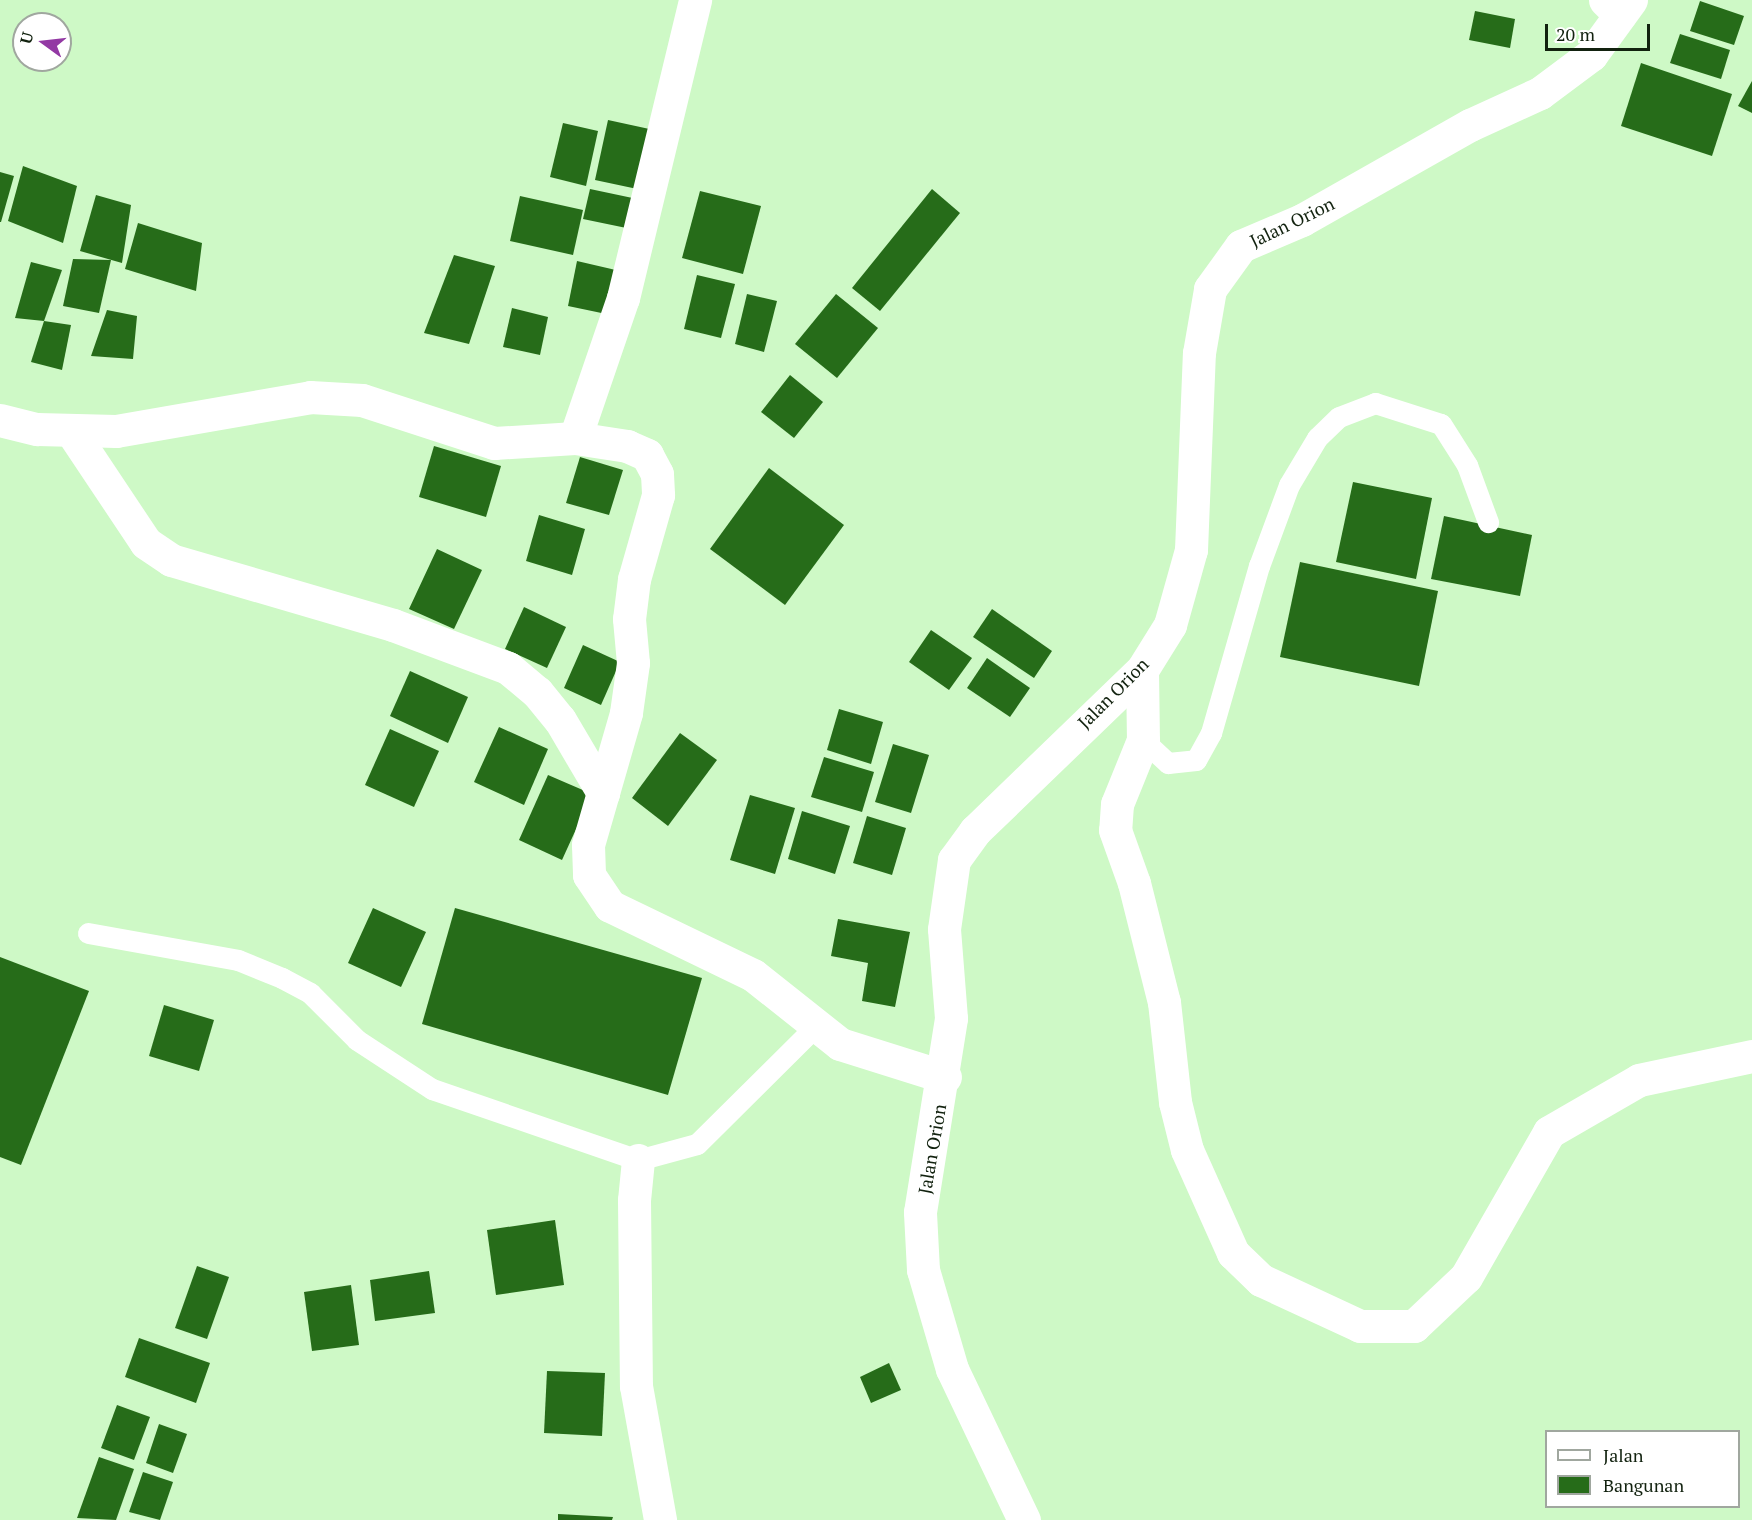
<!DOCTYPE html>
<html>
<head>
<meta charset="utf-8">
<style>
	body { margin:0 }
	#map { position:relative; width:1752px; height:1520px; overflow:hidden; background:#cef9c6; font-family:"PT Serif",serif }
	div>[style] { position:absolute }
	.building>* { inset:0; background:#266c19 }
	.lane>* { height:21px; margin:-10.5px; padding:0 10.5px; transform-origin:10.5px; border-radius:10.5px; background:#fff }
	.street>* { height:33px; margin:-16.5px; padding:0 16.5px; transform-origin:16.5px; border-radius:16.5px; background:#fff }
	.highway>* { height:33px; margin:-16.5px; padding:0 16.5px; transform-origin:16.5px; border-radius:16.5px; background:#fff }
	span { translate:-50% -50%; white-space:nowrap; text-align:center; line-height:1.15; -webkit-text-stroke:6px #fff; paint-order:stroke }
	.street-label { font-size:18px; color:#12220f }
	.legend { position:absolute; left:1545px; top:1430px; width:195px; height:78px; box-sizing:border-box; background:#fff; border:2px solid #a0a79f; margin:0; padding:8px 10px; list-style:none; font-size:18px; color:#12220f }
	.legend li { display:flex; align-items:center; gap:12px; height:30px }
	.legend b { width:30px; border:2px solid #a0a79f }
	.north { position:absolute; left:12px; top:12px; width:60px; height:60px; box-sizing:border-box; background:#fff; border:2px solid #a0a79f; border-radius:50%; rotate:285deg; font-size:16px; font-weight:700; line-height:24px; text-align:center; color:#12220f }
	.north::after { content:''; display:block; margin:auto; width:21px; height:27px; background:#9339a4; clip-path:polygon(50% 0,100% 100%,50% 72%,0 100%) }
	.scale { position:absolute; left:1545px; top:24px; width:105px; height:27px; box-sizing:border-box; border:3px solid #12220f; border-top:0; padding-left:8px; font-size:18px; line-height:21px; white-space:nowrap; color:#12220f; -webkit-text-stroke:4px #fff; paint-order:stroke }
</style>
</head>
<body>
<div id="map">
	<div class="building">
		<i style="clip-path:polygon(1700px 1px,1744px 16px,1734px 45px,1690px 31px)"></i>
		<i style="clip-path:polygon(1475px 11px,1515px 19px,1510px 48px,1469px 40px)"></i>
		<i style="clip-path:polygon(1680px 34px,1730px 50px,1721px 79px,1670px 63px)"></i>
		<i style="clip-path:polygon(1641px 63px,1732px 94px,1712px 156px,1621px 126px)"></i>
		<i style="clip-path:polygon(1752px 81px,1752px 113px,1738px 106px)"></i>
		<i style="clip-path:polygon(608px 120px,654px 130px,642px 190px,595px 180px)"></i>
		<i style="clip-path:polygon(563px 123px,598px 131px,586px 186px,550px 177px)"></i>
		<i style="clip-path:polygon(23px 166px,77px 186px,63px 243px,8px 221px)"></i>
		<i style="clip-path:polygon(0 172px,14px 176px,1px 222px,0 222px)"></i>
		<i style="clip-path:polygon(590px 189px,642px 200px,636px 230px,583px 219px)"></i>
		<i style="clip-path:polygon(932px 189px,960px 213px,880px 311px,852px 288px)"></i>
		<i style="clip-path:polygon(700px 191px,761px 206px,743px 274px,682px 258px)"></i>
		<i style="clip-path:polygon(96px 195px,131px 205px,122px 263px,80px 251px)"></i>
		<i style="clip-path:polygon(520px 196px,583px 210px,573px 255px,510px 241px)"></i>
		<i style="clip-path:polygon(138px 223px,202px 243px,196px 291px,125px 269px)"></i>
		<i style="clip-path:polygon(454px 255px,495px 266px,469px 344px,424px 333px)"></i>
		<i style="clip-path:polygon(73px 259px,111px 260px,99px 313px,63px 306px)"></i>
		<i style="clip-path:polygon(577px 261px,620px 271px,611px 315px,568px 306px)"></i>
		<i style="clip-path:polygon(31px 262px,62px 270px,44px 321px,15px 318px)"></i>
		<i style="clip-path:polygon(697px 275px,735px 284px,721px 338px,684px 329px)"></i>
		<i style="clip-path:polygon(747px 294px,777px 301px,764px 352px,735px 344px)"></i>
		<i style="clip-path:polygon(836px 294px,878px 328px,837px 378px,795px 344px)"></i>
		<i style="clip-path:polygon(512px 308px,548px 317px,540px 355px,503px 347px)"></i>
		<i style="clip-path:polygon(107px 310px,137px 316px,133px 359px,91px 356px)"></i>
		<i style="clip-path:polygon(44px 321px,71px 325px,62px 370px,31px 362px)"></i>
		<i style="clip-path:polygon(790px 375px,823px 402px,794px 438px,761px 412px)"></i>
		<i style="clip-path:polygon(434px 446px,501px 466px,486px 517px,419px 497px)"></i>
		<i style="clip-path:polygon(580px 457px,623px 470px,609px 515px,566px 503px)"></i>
		<i style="clip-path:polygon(769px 468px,844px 525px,785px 605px,710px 549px)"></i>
		<i style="clip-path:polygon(1353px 482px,1432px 498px,1416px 579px,1336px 562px)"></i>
		<i style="clip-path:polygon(539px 515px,585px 529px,572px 575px,526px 561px)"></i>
		<i style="clip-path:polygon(1444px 516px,1532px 535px,1520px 596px,1431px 579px)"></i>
		<i style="clip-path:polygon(437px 549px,482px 570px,454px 629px,409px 609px)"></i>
		<i style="clip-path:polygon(1300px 562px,1438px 591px,1419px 686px,1280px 657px)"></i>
		<i style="clip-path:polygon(524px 607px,566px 627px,547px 668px,505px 649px)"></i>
		<i style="clip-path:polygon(992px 609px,1052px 651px,1034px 678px,973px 637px)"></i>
		<i style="clip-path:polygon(931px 630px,972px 658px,949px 690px,909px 662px)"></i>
		<i style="clip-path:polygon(583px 645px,620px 662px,601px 705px,564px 688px)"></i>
		<i style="clip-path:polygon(987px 658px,1030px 688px,1010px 717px,967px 688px)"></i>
		<i style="clip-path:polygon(410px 671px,468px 697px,448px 743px,390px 716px)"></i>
		<i style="clip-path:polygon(839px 709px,883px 722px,871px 764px,827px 750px)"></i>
		<i style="clip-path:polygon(499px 727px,548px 749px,524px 805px,474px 782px)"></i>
		<i style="clip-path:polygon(390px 729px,439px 751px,414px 807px,365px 785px)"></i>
		<i style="clip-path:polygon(680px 733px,717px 760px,668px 826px,632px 798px)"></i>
		<i style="clip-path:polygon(893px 744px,929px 755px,911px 813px,875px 802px)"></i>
		<i style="clip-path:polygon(824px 757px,874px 772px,862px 812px,811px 797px)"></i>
		<i style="clip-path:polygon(548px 775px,592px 794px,562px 860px,519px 840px)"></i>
		<i style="clip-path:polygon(750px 795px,795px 808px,775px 874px,730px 860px)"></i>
		<i style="clip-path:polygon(802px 811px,850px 826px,835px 874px,788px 859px)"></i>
		<i style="clip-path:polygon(867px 816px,906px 828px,892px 875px,853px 863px)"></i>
		<i style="clip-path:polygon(373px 908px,426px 932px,401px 987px,348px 963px)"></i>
		<i style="clip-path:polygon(455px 908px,702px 978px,668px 1095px,422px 1024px)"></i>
		<i style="clip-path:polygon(838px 919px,910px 932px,895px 1007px,862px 1001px,868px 963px,831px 956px)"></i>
		<i style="clip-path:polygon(0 957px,89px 991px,21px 1165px,0 1157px)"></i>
		<i style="clip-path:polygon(164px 1005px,214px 1020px,199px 1071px,149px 1056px)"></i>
		<i style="clip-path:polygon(555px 1220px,564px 1285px,496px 1295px,487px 1230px)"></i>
		<i style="clip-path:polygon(197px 1266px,229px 1277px,207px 1339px,175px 1328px)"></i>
		<i style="clip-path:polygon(429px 1271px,435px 1313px,375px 1321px,370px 1280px)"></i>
		<i style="clip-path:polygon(351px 1285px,359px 1345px,312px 1351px,304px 1292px)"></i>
		<i style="clip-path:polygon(139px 1338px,210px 1363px,196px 1403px,125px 1377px)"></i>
		<i style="clip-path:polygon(889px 1363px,901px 1390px,871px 1403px,860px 1377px)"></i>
		<i style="clip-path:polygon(547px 1371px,605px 1373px,602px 1436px,544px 1433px)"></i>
		<i style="clip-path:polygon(117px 1405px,150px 1417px,134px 1460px,101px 1448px)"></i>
		<i style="clip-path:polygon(159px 1424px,187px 1434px,173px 1473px,146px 1463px)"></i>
		<i style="clip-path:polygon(99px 1457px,134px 1469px,116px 1520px,77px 1518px)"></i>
		<i style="clip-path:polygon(143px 1472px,173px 1482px,160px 1520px,129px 1512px)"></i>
		<i style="clip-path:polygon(558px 1514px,613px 1517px,612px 1520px,558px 1520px)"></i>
	</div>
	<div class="lane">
		<i style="left:1143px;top:740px;width:34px;rotate:43deg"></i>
		<i style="left:1168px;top:763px;width:28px;rotate:-6deg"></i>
		<i style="left:1196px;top:760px;width:31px;rotate:-61deg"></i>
		<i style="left:1211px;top:733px;width:174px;rotate:-74deg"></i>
		<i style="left:1259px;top:566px;width:86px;rotate:-69.7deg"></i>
		<i style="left:1289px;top:485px;width:55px;rotate:-59.2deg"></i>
		<i style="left:1317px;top:438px;width:30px;rotate:-44deg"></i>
		<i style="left:1339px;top:417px;width:39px;rotate:-21deg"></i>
		<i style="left:1375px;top:403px;width:69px;rotate:17.7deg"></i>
		<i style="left:1441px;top:424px;width:49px;rotate:57.6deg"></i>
		<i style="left:1467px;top:465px;width:61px;rotate:69.8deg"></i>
		<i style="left:88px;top:933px;width:152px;rotate:10.2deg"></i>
		<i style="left:238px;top:960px;width:48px;rotate:22.2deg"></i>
		<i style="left:282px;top:978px;width:32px;rotate:28deg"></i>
		<i style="left:310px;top:993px;width:66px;rotate:45deg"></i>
		<i style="left:357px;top:1040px;width:90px;rotate:33.2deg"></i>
		<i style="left:432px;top:1089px;width:218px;rotate:19deg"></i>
		<i style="left:638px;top:1160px;width:61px;rotate:-15.2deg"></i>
		<i style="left:697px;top:1144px;width:168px;rotate:-44.8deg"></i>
	</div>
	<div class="street">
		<i style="left:1605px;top:0;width:21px;rotate:45deg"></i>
		<i style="left:0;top:420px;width:38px;rotate:14deg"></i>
		<i style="left:37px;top:429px;width:79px;rotate:1.5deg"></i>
		<i style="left:116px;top:431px;width:197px;rotate:-9.9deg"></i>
		<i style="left:310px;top:397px;width:52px;rotate:3.3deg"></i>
		<i style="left:362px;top:400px;width:139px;rotate:18deg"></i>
		<i style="left:494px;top:443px;width:81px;rotate:-3.5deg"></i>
		<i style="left:575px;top:438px;width:53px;rotate:8.7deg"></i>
		<i style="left:627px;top:446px;width:22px;rotate:24deg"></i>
		<i style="left:647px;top:455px;width:21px;rotate:62deg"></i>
		<i style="left:657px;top:474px;width:21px;rotate:87deg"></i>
		<i style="left:658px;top:495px;width:87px;rotate:105.9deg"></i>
		<i style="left:634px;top:579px;width:40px;rotate:97.1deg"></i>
		<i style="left:629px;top:619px;width:44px;rotate:84.8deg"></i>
		<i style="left:633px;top:663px;width:50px;rotate:98deg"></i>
		<i style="left:626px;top:713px;width:137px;rotate:106.1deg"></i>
		<i style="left:588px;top:845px;width:30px;rotate:88deg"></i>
		<i style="left:589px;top:875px;width:37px;rotate:56deg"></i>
		<i style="left:610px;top:906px;width:159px;rotate:25.8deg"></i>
		<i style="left:753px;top:975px;width:111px;rotate:38.4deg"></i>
		<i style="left:840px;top:1044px;width:110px;rotate:17.4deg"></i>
		<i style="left:72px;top:432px;width:133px;rotate:56.3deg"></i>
		<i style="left:146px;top:543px;width:30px;rotate:34deg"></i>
		<i style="left:171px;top:560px;width:231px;rotate:16.3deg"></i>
		<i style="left:393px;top:625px;width:123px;rotate:20.5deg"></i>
		<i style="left:508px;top:668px;width:38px;rotate:40deg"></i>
		<i style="left:537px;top:692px;width:36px;rotate:51deg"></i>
		<i style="left:560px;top:720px;width:85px;rotate:59.5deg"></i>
		<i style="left:575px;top:438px;width:148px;rotate:-71.1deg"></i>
		<i style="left:623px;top:298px;width:307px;rotate:-76.4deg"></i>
		<i style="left:1142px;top:670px;width:70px;rotate:89.2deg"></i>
		<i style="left:1143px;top:740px;width:69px;rotate:112.1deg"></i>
		<i style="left:1117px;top:804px;width:26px;rotate:94deg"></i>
		<i style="left:1115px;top:830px;width:56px;rotate:70.3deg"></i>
		<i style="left:1134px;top:883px;width:123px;rotate:75.9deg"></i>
		<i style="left:1164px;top:1002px;width:101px;rotate:83.7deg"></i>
		<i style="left:1175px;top:1102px;width:49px;rotate:76deg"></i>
		<i style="left:1187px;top:1150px;width:113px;rotate:65.9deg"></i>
		<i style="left:1233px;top:1253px;width:39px;rotate:44deg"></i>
		<i style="left:1261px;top:1280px;width:109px;rotate:24.9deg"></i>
		<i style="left:1360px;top:1326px;width:54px"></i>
		<i style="left:1414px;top:1326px;width:71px;rotate:-43.3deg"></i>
		<i style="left:1466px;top:1277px;width:167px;rotate:-60.2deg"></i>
		<i style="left:1549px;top:1132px;width:104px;rotate:-30deg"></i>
		<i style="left:1639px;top:1080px;width:116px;rotate:-12deg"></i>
		<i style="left:638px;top:1160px;width:40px;rotate:95.7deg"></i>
		<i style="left:634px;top:1200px;width:186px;rotate:89.4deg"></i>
		<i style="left:636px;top:1386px;width:136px;rotate:79.8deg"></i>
	</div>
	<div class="highway">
		<i style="left:1024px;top:1520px;width:167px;rotate:-115.5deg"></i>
		<i style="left:952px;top:1369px;width:103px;rotate:-106.3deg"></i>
		<i style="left:923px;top:1270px;width:58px;rotate:-93deg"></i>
		<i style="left:920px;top:1212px;width:196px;rotate:-80.9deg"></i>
		<i style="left:951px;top:1018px;width:89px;rotate:-94.5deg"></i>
		<i style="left:944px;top:929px;width:70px;rotate:-81.8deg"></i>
		<i style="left:954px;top:860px;width:36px;rotate:-54deg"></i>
		<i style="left:975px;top:831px;width:232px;rotate:-44deg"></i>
		<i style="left:1142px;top:670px;width:53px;rotate:-58.1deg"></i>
		<i style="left:1170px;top:625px;width:78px;rotate:-74.4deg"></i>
		<i style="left:1191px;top:550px;width:197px;rotate:-87.7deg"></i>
		<i style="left:1199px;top:353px;width:65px;rotate:-80.2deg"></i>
		<i style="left:1210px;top:289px;width:53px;rotate:-54.2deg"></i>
		<i style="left:1241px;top:246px;width:66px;rotate:-23.1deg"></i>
		<i style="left:1302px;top:220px;width:193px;rotate:-29.5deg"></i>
		<i style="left:1470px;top:125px;width:77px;rotate:-24.6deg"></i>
		<i style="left:1540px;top:93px;width:64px;rotate:-36.7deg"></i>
		<i style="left:1591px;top:55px;width:68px;rotate:-54deg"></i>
	</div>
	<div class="street-label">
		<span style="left:1292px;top:222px;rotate:-26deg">Jalan Orion</span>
		<span style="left:1113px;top:693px;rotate:-45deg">Jalan Orion</span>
		<span style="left:932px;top:1149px;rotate:-80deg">Jalan Orion</span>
	</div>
	<ul class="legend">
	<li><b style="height:8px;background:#fff"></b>Jalan</li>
	<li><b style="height:16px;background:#266c19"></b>Bangunan</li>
	</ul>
	<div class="north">U</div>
	<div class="scale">20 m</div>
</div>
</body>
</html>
